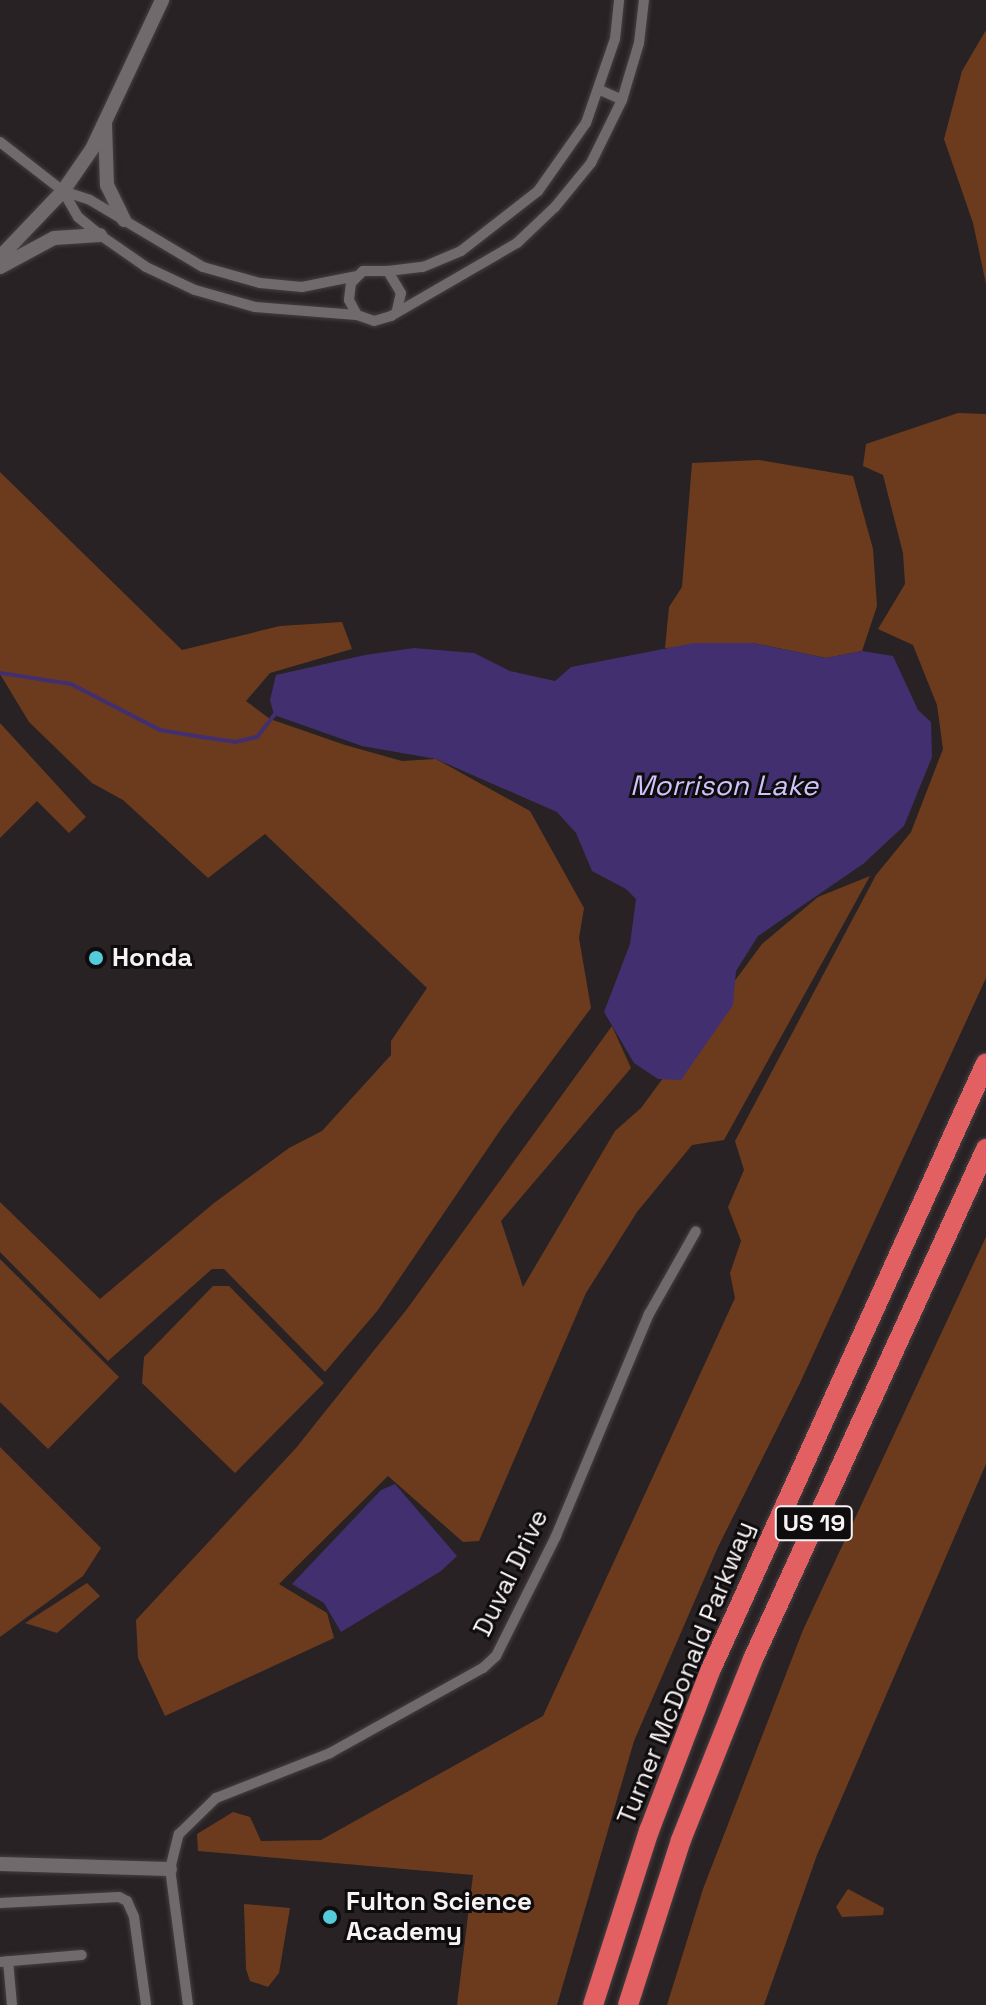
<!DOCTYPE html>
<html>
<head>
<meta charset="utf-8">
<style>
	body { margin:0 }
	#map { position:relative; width:986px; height:2005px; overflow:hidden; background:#282224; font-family:"Space Grotesk",sans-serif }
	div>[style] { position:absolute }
	.green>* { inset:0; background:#6c3b1d }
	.water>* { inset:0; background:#422f6f }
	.stream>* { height:4px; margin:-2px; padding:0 2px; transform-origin:2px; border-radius:2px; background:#422f6f }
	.roads { filter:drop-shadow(0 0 2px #443f41) drop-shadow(0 0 2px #443f41) }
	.street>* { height:10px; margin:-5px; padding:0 5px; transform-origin:5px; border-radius:5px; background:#716a6d }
	.secondary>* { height:14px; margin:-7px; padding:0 7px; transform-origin:7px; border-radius:7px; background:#716a6d }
	.highway>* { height:20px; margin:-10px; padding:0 10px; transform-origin:10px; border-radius:10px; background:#e25f62 }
	.dots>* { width:22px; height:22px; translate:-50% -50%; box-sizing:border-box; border:4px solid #0f0c0d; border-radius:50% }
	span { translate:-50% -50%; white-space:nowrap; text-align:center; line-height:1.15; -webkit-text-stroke:6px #0f0c0d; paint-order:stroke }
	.shield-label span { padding:2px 6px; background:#0f0c0d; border:2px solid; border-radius:6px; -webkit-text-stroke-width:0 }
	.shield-label { font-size:24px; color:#f7f3f5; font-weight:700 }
	.poi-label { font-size:26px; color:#f7f3f5; font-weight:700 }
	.left { translate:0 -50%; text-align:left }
	.street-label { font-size:26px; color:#f7f3f5 }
	.water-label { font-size:28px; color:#cfc3fd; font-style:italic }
</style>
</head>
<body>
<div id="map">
	<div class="green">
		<i style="clip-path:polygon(986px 30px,986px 284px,973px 223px,944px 139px,962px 71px)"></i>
		<i style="clip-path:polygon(958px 413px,986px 414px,986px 978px,800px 1383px,718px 1547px,634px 1741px,557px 2005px,457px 2005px,473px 1875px,198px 1851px,197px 1834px,233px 1812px,250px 1817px,261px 1841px,321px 1840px,543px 1716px,735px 1298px,730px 1273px,741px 1241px,728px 1207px,744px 1170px,735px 1141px,876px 875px,911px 832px,943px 749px,937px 705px,913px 645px,878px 629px,905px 584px,903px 553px,883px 475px,863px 466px,866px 444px)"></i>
		<i style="clip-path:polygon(759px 460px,853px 476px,873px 549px,877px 606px,862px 651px,826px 658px,753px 643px,665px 648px,669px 607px,682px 587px,692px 463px)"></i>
		<i style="clip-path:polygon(0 472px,182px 650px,280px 626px,342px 622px,352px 649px,270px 673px,246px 701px,270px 719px,345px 745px,402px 761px,436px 759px,530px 811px,584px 908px,579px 938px,591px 1008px,501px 1129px,378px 1310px,325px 1372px,224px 1269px,212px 1269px,108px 1361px,0 1252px,0 1202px,100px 1299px,214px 1203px,289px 1148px,322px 1131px,391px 1055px,391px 1041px,427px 988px,265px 834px,208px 878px,123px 800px,92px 783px,29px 722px,0 674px)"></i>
		<i style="clip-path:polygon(0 723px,86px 817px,69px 833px,37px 801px,0 838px)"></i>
		<i style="clip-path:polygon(870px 876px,724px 1140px,692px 1145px,637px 1212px,586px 1293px,479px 1541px,463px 1542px,388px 1476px,279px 1584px,327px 1613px,334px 1638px,165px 1716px,138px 1658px,136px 1620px,296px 1448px,407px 1309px,612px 1026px,631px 1068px,501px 1221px,523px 1287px,615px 1131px,641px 1108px,762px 944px,818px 897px)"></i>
		<i style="clip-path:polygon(986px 1237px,986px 1464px,817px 1855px,764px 2005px,667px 2005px,703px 1889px,803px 1630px)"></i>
		<i style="clip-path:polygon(0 1259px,119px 1377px,48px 1449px,0 1402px)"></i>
		<i style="clip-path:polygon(213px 1286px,229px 1286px,324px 1383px,235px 1473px,142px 1383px,144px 1357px)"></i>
		<i style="clip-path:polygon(0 1447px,101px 1548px,83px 1576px,0 1637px)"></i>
		<i style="clip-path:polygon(87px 1583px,100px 1596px,57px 1633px,25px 1623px)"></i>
		<i style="clip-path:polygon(848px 1889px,884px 1908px,883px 1915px,842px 1917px,836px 1907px)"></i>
		<i style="clip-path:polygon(244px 1904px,290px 1908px,279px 1973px,268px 1987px,250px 1981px,246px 1969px)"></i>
	</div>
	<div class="water">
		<i style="clip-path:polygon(694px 643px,753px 643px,826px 658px,862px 651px,893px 656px,918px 710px,931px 722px,932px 757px,904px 826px,863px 864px,758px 936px,736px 971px,733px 1005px,681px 1080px,658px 1079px,634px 1063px,604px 1012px,630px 944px,636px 899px,626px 889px,592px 871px,576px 833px,557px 812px,436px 759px,362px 746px,274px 715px,270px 700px,276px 675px,365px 655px,414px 648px,474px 653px,510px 671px,555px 681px,571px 667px)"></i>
		<i style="clip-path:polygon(395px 1484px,457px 1556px,441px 1571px,341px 1632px,324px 1603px,292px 1584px,381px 1490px)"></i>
	</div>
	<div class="stream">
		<i style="left:0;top:673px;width:72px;rotate:8.8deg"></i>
		<i style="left:71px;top:684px;width:100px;rotate:27.3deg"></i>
		<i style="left:160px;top:730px;width:42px;rotate:9.7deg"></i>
		<i style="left:201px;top:737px;width:34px;rotate:8deg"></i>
		<i style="left:235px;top:742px;width:23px;rotate:-13deg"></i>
		<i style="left:257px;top:737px;width:28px;rotate:-52deg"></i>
	</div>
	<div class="roads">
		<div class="street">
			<i style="left:600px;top:90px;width:24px;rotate:24deg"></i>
			<i style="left:0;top:142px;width:80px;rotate:37.9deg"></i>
			<i style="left:63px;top:191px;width:28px;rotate:18deg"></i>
			<i style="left:90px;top:200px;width:131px;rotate:30.7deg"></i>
			<i style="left:203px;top:267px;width:59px;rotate:15.7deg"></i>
			<i style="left:260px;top:283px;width:42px;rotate:5.4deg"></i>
			<i style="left:302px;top:287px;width:55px;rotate:-11.5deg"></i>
			<i style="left:63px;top:191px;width:30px;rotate:60deg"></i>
			<i style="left:78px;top:217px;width:28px;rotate:39deg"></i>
			<i style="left:100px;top:235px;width:56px;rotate:34.8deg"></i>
			<i style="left:146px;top:267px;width:54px;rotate:25.1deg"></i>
			<i style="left:195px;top:290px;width:62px;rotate:15.8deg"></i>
			<i style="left:255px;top:307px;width:102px;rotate:4.5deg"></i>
			<i style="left:388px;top:271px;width:35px;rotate:-7deg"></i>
			<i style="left:423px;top:267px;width:41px;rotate:-22.8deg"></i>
			<i style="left:461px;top:251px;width:98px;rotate:-37.9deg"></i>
			<i style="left:538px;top:191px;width:83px;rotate:-54.8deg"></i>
			<i style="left:586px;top:123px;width:89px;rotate:-71deg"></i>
			<i style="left:615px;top:39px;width:39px;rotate:-84deg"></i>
			<i style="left:397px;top:310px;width:17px;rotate:-77deg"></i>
			<i style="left:401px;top:293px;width:26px;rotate:-121deg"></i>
			<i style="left:388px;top:271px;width:25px;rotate:180deg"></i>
			<i style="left:363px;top:271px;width:17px;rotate:135deg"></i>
			<i style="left:351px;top:283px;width:17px;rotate:97deg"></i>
			<i style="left:349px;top:300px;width:17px;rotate:62deg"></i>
			<i style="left:357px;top:315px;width:18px;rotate:19deg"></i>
			<i style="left:374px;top:321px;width:18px;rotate:-16deg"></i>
			<i style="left:391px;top:316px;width:146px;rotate:-30.1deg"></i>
			<i style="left:517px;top:243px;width:52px;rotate:-43.5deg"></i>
			<i style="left:555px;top:207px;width:57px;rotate:-50.7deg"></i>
			<i style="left:591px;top:163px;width:70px;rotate:-63.8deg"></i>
			<i style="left:622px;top:100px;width:59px;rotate:-73.4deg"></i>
			<i style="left:639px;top:43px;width:43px;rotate:-83.4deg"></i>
			<i style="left:0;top:1903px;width:119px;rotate:-2.9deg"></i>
			<i style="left:119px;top:1897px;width:9px;rotate:27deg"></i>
			<i style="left:127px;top:1901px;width:17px;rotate:66deg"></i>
			<i style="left:134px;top:1917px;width:89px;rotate:82.2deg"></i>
			<i style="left:8px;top:1961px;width:44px;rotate:84.8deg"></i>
			<i style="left:0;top:1962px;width:82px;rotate:-4.9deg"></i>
			<i style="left:188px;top:2005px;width:137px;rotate:-97.5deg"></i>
			<i style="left:170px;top:1869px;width:36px;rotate:-76deg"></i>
			<i style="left:179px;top:1834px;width:52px;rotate:-44.2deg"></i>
			<i style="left:216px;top:1798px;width:123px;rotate:-21.5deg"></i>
			<i style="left:330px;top:1753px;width:175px;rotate:-29.1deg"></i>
			<i style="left:483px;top:1668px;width:18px;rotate:-43deg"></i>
			<i style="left:496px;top:1656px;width:134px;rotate:-63.4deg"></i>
			<i style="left:556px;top:1536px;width:241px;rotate:-67.3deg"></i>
			<i style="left:649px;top:1314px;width:95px;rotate:-60.5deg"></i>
		</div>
		<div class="secondary">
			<i style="left:105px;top:125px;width:60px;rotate:88.1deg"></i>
			<i style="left:107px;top:185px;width:39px;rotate:64deg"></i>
			<i style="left:0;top:257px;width:91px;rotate:-46.3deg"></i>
			<i style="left:63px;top:191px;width:51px;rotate:-55.4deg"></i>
			<i style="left:92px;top:149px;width:165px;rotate:-64.8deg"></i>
			<i style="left:0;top:267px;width:61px;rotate:-28.2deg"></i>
			<i style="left:54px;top:238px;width:46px;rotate:-3.7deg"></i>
			<i style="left:0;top:1864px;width:170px;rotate:1.7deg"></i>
		</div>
		<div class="highway">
			<i style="left:593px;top:2005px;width:183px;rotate:-72.2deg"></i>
			<i style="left:649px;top:1831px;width:173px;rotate:-69.1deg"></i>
			<i style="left:711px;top:1669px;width:665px;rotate:-65.59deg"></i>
			<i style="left:628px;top:2005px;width:173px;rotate:-72.2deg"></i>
			<i style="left:681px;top:1840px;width:195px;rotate:-68.3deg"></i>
			<i style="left:753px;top:1659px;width:561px;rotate:-65.45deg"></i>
		</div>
	</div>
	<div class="dots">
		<i style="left:96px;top:958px;background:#53cbda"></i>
		<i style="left:330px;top:1917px;background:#53cbda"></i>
	</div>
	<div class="shield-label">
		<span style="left:814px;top:1523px">US 19</span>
	</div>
	<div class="poi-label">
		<span class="left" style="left:112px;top:958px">Honda</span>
		<span class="left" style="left:346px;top:1917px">Fulton Science<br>Academy</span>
	</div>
	<div class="street-label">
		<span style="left:511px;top:1573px;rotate:-64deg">Duval Drive</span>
		<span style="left:686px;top:1673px;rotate:-68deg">Turner McDonald Parkway</span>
	</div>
	<div class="water-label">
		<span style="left:724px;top:785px">Morrison Lake</span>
	</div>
</div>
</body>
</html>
